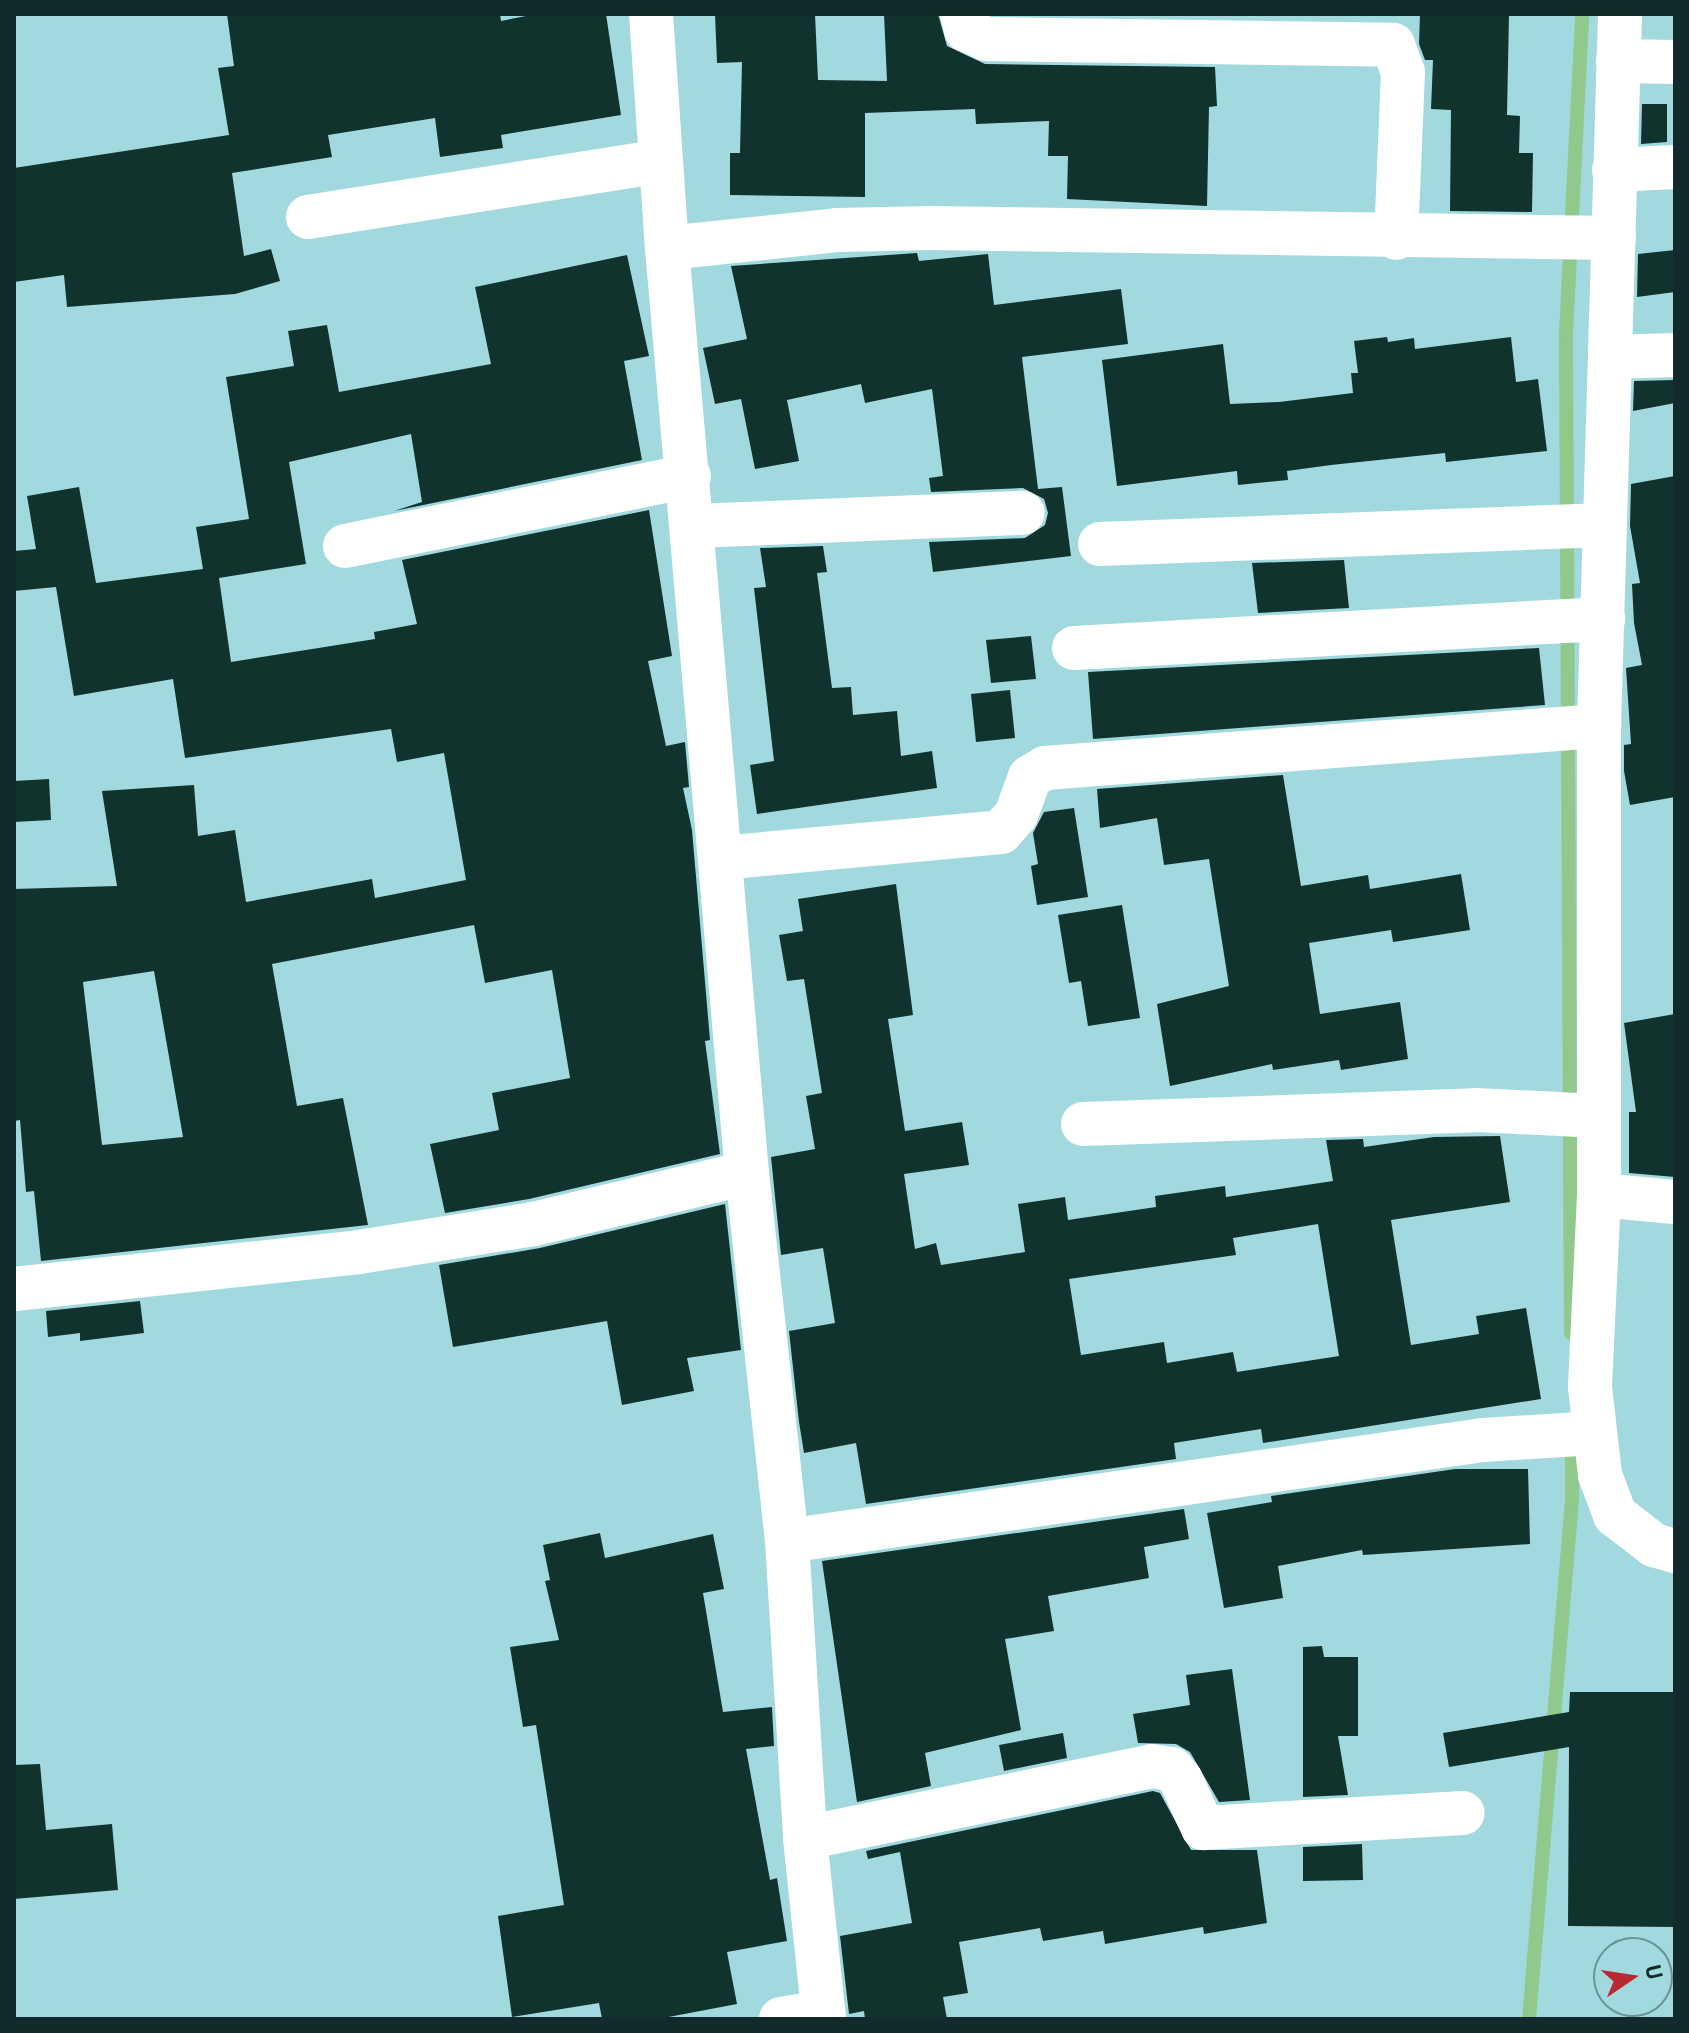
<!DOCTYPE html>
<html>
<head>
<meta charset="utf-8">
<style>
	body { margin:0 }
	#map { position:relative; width:1689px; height:2033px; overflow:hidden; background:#a2d9de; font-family:"PT Sans",sans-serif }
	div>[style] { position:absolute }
	.stream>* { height:14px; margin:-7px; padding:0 7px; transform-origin:7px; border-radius:7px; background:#91c88c }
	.building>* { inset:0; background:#11332e }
	.minor>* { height:44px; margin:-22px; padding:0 22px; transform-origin:22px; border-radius:22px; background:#fff }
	span { translate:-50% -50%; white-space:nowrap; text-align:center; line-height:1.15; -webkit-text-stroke:8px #a2d9de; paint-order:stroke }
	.frame { position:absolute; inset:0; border:16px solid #132a2c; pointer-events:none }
	.north { position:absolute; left:1593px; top:1937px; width:80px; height:80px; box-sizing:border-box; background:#a2d9de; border:2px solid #699397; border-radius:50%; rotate:77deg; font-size:22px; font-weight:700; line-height:32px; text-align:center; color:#132a2c }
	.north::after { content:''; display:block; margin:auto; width:28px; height:36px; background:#b92833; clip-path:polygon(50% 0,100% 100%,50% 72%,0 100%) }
</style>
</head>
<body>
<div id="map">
	<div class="stream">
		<i style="left:1571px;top:1333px;width:999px;rotate:-90.29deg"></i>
		<i style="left:1566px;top:334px;width:320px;rotate:-87.1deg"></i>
		<i style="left:1529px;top:2019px;width:522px;rotate:-85.27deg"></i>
		<i style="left:1572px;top:1499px;width:61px;rotate:-90deg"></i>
	</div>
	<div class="building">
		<i style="clip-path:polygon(227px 14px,500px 14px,501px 21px,536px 14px,606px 14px,621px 115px,501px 135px,503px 148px,440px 157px,435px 118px,328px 135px,332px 157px,232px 173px,244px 256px,271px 249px,280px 281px,235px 294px,67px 307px,64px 275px,14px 282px,14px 168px,229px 135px,218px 68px,234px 66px)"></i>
		<i style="clip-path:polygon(715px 14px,815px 14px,818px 80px,887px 81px,884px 14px,938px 14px,947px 46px,985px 64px,1215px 67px,1217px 106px,1209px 107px,1207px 206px,1067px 199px,1068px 156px,1048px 156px,1049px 121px,976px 124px,975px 109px,865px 113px,865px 197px,730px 195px,730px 153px,740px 153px,742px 62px,717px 63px)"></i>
		<i style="clip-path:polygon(1420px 14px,1509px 14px,1507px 115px,1520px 116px,1519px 153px,1533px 153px,1532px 212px,1450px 211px,1451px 110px,1431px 109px,1433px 60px,1425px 60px,1419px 44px)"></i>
		<i style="clip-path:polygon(1642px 104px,1667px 104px,1667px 142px,1641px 144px)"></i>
		<i style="clip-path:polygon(1675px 250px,1675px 292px,1637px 297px,1638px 254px)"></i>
		<i style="clip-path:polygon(917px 253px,919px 261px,988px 254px,994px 305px,1121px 289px,1128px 344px,1022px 357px,1038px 489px,1062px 487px,1071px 556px,933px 572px,929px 542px,1025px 538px,1045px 525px,1048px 513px,1044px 499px,1023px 488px,931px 492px,929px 478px,943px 476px,932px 389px,865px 403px,861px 384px,787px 400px,799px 461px,755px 469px,741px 399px,715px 404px,703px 348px,747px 339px,731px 266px)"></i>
		<i style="clip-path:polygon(evenodd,627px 255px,649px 356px,624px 361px,642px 460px,394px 511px,422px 502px,411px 434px,289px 462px,306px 564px,219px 578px,231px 662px,375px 639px,374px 632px,417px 624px,402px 560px,649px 510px,672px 656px,648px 661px,666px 746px,685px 742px,689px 787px,683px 788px,692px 830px,710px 1040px,705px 1041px,720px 1154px,529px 1199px,445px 1213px,430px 1144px,499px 1130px,492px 1093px,570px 1078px,552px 970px,485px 983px,474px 925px,272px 964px,297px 1106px,343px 1098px,368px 1225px,41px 1261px,34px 1191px,26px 1192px,20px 1120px,14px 1121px,14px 889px,117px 886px,102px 791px,194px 785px,198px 836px,235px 830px,246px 902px,372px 879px,375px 898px,466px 880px,444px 753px,397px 762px,391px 729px,185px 758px,173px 679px,74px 696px,56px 587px,14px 591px,14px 551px,36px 549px,27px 496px,79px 487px,96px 583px,203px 569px,196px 527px,249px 519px,226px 377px,294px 366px,288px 331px,327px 325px,339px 392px,491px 364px,475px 287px,627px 255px,154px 971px,183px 1137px,102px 1145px,83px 982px,154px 971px)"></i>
		<i style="clip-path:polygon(1387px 337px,1388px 342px,1414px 338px,1415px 349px,1511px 337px,1516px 382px,1538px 379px,1547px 451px,1446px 462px,1445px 453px,1331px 465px,1287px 471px,1288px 480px,1238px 485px,1237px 471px,1117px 486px,1102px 360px,1223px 344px,1230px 404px,1279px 402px,1353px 393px,1351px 373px,1358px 373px,1354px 341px)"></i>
		<i style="clip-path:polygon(1675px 380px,1675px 403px,1633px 411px,1634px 381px)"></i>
		<i style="clip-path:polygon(1675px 476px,1675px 797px,1630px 805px,1624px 771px,1624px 745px,1631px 744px,1626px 668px,1642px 665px,1634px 623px,1632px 584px,1640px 583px,1630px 526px,1631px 484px)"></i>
		<i style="clip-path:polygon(823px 546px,827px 572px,817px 573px,832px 688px,851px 687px,853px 715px,897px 711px,901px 756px,932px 751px,937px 788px,757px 814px,750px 765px,774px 761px,754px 588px,766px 587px,760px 548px)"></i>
		<i style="clip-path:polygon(1344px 560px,1349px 608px,1258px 613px,1252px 563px)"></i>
		<i style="clip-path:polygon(1031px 636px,1036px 679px,991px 683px,986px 640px)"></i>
		<i style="clip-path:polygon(1539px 648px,1545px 705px,1093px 739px,1088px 672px)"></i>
		<i style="clip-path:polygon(1010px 690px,1015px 738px,976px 742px,971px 694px)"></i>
		<i style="clip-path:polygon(1283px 775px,1301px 886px,1368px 875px,1370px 889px,1461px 874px,1470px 930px,1393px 942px,1391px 930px,1309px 943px,1320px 1014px,1400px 1002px,1408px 1059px,1341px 1070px,1339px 1060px,1273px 1070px,1272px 1064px,1170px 1086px,1157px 1004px,1229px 986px,1209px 859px,1164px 865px,1157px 818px,1100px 828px,1097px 789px)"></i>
		<i style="clip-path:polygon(49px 779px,51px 820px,14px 822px,14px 781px)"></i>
		<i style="clip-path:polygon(1074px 808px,1088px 897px,1037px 905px,1031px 866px,1038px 864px,1033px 833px,1044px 812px)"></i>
		<i style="clip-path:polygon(evenodd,896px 884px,913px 1015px,888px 1019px,905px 1131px,962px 1122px,969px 1165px,904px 1174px,915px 1249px,936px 1243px,941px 1265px,1025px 1252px,1018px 1204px,1065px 1197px,1068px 1220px,1156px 1207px,1155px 1196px,1225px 1186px,1226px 1197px,1333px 1181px,1326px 1140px,1363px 1139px,1364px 1147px,1434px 1137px,1500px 1136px,1510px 1202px,1391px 1220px,1411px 1345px,1479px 1334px,1476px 1316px,1526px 1308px,1541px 1399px,1263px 1443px,1261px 1429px,1174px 1443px,1176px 1459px,866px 1504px,856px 1443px,804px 1453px,799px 1422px,789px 1331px,835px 1323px,823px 1248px,781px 1255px,771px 1157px,815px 1149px,806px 1096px,822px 1093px,804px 979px,787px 981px,779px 935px,803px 931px,798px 899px,896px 884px,1318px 1224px,1339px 1356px,1237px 1372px,1233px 1352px,1167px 1363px,1164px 1342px,1081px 1355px,1069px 1279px,1236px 1255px,1233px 1238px,1318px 1224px)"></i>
		<i style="clip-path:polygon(1122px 905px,1140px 1018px,1088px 1026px,1081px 981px,1069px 983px,1058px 915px)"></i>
		<i style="clip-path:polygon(1675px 1014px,1675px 1177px,1629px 1173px,1629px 1112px,1636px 1112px,1624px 1023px)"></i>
		<i style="clip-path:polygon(725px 1204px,741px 1350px,687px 1358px,694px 1391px,622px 1405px,607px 1321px,453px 1347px,439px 1265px,540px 1248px)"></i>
		<i style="clip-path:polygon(140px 1301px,144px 1333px,80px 1341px,80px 1333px,48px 1337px,46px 1311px)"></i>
		<i style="clip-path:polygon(1455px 1469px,1528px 1469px,1530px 1544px,1363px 1555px,1362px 1550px,1278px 1566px,1283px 1598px,1224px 1608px,1207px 1513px,1272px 1502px,1271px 1496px)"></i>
		<i style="clip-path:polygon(1184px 1509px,1189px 1539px,1144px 1547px,1149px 1578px,1048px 1596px,1054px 1631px,1005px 1639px,1021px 1730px,925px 1753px,931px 1786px,857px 1802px,822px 1561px)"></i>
		<i style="clip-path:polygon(600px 1533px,605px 1558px,713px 1534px,724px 1589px,703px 1593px,723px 1712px,772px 1707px,774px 1746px,746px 1749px,770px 1880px,777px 1878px,787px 1941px,727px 1952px,737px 2004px,658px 2019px,602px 2019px,599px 2003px,512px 2017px,498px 1916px,564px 1905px,536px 1725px,523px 1727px,510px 1647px,559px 1640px,545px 1581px,550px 1580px,543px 1545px)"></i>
		<i style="clip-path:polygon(1322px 1646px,1324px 1657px,1358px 1657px,1358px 1736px,1338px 1736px,1348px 1795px,1303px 1797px,1303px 1647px)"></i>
		<i style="clip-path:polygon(1232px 1669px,1250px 1800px,1219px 1802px,1190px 1752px,1176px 1744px,1138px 1743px,1133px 1714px,1190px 1705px,1186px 1675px)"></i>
		<i style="clip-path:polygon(1570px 1692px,1675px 1692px,1675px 1927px,1568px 1926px,1569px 1747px,1449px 1767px,1443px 1733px,1569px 1712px)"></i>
		<i style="clip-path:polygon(1063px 1733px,1067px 1758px,1004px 1771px,999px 1745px)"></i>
		<i style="clip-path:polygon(40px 1764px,46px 1830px,112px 1824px,118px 1890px,14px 1899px,14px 1765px)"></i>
		<i style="clip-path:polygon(1153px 1791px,1160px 1793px,1191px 1850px,1257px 1850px,1267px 1923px,1204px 1934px,1203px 1927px,1105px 1944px,1103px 1931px,1043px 1941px,1040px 1928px,959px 1942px,968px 1993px,943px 1997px,947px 2019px,865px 2019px,864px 2011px,849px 2014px,840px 1936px,912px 1923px,900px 1852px,868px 1859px,866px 1851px)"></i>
		<i style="clip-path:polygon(1362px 1844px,1363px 1880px,1303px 1881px,1303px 1847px)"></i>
	</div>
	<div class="minor">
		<i style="left:651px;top:14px;width:235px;rotate:86.1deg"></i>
		<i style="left:667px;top:248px;width:928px;rotate:85.06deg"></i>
		<i style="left:747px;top:1173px;width:370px;rotate:83.8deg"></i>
		<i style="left:787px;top:1541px;width:298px;rotate:86.5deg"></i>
		<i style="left:805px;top:1838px;width:182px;rotate:84deg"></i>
		<i style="left:962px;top:14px;width:16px;rotate:76deg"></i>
		<i style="left:966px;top:30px;width:22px;rotate:24deg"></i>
		<i style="left:986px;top:39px;width:407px;rotate:0.8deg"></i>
		<i style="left:1393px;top:45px;width:29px;rotate:70deg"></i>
		<i style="left:1403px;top:72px;width:166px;rotate:92.4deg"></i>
		<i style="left:1620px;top:14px;width:712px;rotate:91.69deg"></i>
		<i style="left:1599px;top:726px;width:469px;rotate:90deg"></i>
		<i style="left:1599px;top:1195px;width:192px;rotate:92.7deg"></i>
		<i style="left:1590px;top:1387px;width:89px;rotate:83.5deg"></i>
		<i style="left:1600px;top:1475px;width:43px;rotate:69.4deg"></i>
		<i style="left:1615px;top:1515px;width:49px;rotate:37.6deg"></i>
		<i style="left:1654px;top:1545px;width:22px;rotate:16deg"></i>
		<i style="left:1618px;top:61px;width:57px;rotate:1deg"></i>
		<i style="left:1614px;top:170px;width:61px;rotate:-2.8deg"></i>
		<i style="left:308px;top:217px;width:357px;rotate:-9deg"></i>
		<i style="left:667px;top:248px;width:171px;rotate:-6deg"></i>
		<i style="left:837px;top:230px;width:94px;rotate:-1.2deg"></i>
		<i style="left:931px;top:228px;width:683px;rotate:0.84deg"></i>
		<i style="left:1611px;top:357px;width:64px;rotate:-1.8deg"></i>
		<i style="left:694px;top:526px;width:329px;rotate:-2.3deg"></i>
		<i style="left:1100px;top:544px;width:505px;rotate:-2.15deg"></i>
		<i style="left:345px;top:546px;width:351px;rotate:-11.5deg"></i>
		<i style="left:1074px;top:648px;width:530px;rotate:-3.14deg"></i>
		<i style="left:721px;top:858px;width:281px;rotate:-5.3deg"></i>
		<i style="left:1001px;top:832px;width:23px;rotate:-49deg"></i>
		<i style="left:1016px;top:815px;width:40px;rotate:-69.8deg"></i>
		<i style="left:1030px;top:777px;width:17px;rotate:-31deg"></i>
		<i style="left:1045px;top:768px;width:556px;rotate:-4.34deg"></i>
		<i style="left:1083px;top:1124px;width:393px;rotate:-2deg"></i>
		<i style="left:1476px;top:1110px;width:123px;rotate:2.8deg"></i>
		<i style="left:1599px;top:1195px;width:76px;rotate:5.3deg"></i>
		<i style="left:14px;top:1289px;width:347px;rotate:-6.1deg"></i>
		<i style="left:359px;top:1252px;width:177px;rotate:-9.1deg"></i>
		<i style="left:534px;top:1224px;width:219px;rotate:-13.5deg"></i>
		<i style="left:787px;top:1541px;width:703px;rotate:-8.26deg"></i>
		<i style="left:1483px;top:1440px;width:112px;rotate:-3.6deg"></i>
		<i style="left:805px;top:1838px;width:354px;rotate:-11.7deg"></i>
		<i style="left:1152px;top:1766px;width:20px;rotate:9deg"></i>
		<i style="left:1172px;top:1769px;width:14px;rotate:51deg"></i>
		<i style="left:1181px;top:1780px;width:53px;rotate:65.4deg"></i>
		<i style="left:1203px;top:1828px;width:260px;rotate:-3.3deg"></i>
		<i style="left:781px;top:2019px;width:43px;rotate:-9.5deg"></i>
	</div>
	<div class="frame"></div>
	<div class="north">U</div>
</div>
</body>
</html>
